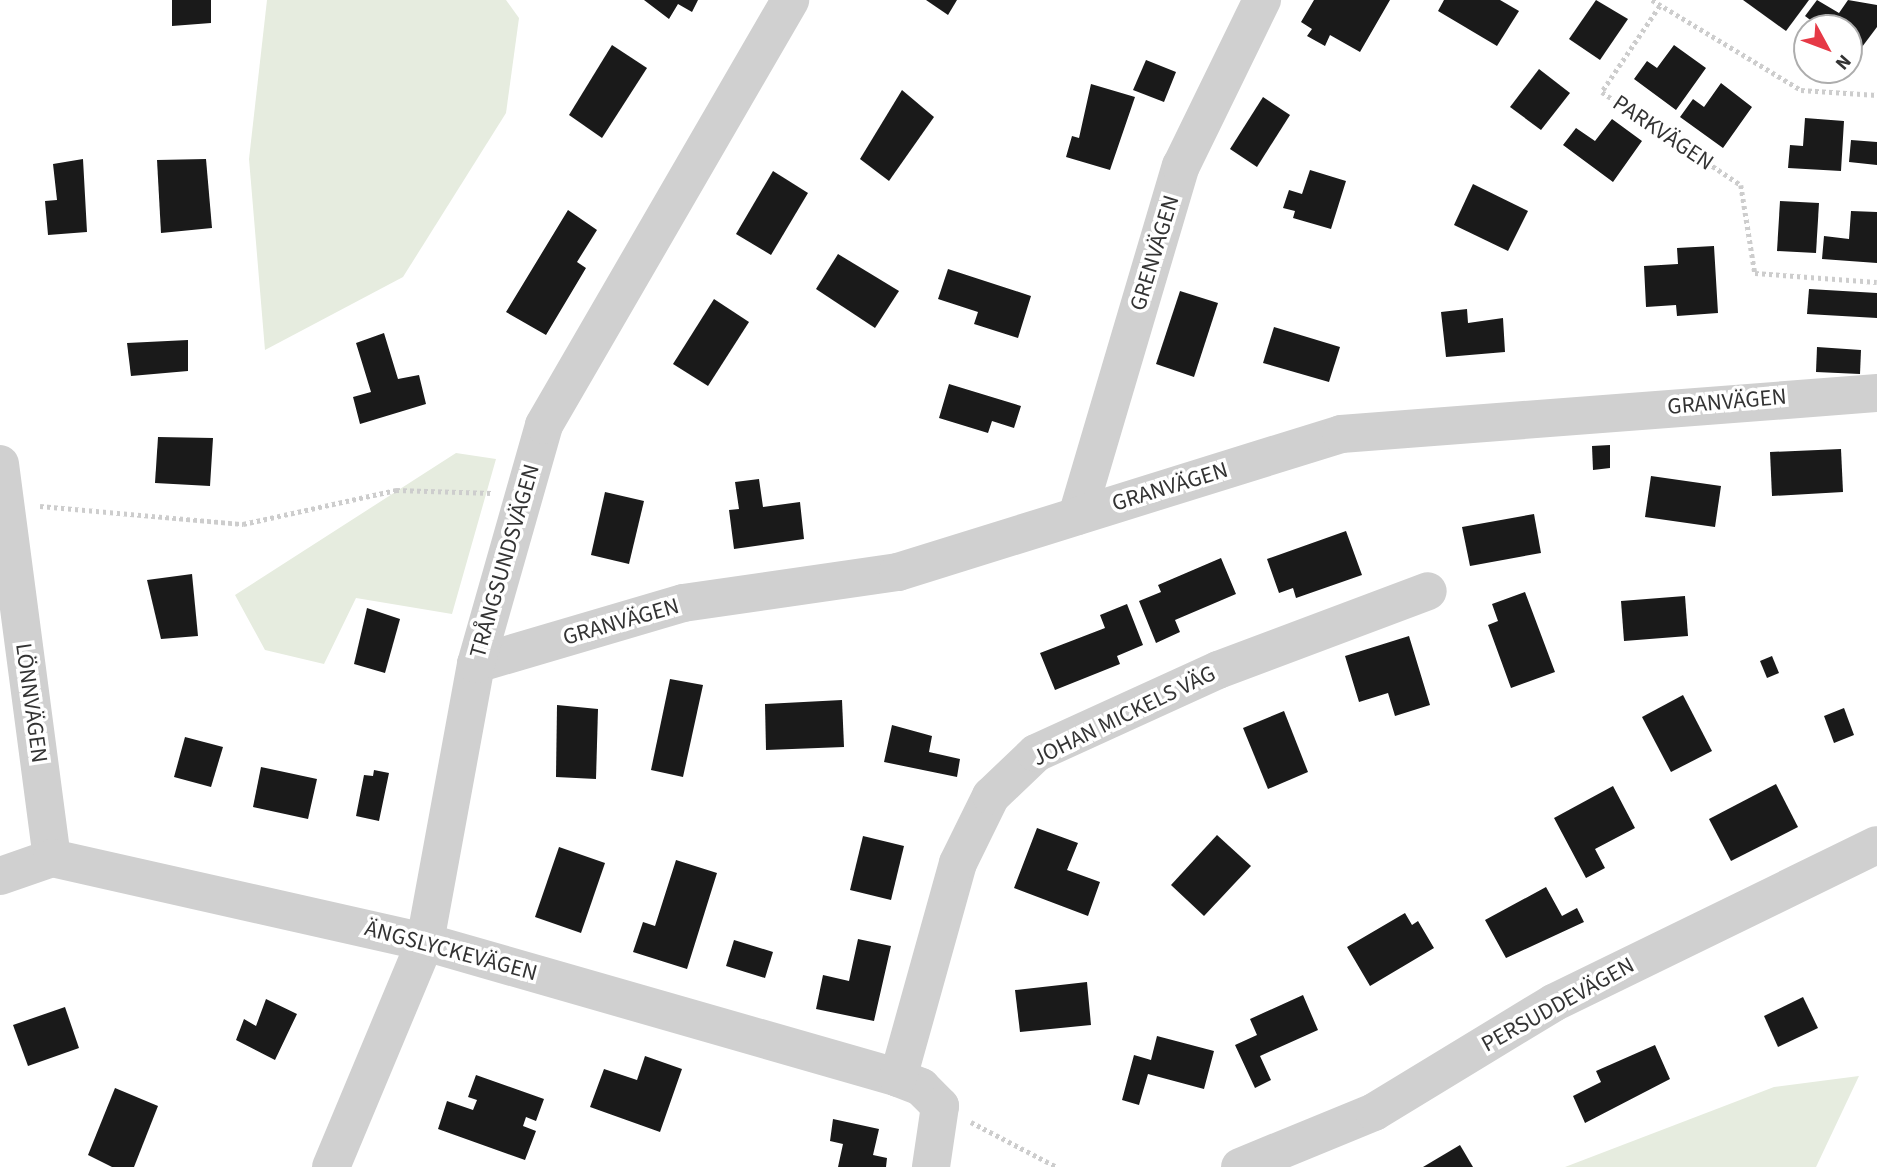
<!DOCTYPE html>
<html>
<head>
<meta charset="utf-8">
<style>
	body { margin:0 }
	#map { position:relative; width:1877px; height:1167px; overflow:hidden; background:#fff; font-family:"Source Sans 3",sans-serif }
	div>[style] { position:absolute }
	.green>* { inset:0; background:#e6ecdf }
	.building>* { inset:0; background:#1a1a1a }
	.path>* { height:4.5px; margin-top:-2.25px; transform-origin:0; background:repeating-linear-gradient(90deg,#cdcdcd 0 3.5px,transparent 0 7px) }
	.minor>* { height:38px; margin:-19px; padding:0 19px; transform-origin:19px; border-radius:19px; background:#d0d0d0 }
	span { translate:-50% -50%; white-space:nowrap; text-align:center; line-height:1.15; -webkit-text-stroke:7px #fff; paint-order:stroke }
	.street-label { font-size:23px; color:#333 }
	.north { position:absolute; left:1793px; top:14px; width:70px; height:70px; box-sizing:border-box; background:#fff; border:2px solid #adadad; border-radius:50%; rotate:131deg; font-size:19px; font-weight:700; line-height:28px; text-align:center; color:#333 }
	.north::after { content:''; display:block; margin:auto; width:24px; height:32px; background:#e63946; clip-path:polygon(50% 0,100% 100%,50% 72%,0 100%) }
</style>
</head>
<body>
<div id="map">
	<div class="green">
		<i style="clip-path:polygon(267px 0,506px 0,519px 18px,506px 113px,403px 277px,265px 350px,249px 159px)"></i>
		<i style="clip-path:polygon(456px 453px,496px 459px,452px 614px,356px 598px,324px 664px,265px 650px,235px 595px)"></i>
		<i style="clip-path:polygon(1859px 1076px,1816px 1167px,1565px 1167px,1774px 1087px)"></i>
	</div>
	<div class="building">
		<i style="clip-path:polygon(172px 0,211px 0,211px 23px,172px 26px)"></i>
		<i style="clip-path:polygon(644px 0,698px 0,692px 12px,678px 4px,669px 19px)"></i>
		<i style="clip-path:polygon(926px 0,957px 0,948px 15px)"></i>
		<i style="clip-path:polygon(1314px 0,1390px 0,1360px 52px,1330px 35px,1325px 46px,1307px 36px,1312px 29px,1301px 22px)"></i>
		<i style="clip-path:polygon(1444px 0,1500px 0,1519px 11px,1497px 46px,1438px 11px)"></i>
		<i style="clip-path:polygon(1596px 0,1628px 19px,1600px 60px,1569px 39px)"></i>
		<i style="clip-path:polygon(1743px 0,1809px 0,1786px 31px)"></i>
		<i style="clip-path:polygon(1817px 0,1839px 13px,1848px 0,1877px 5px,1877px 27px,1856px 55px,1849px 49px,1849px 28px,1821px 28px,1805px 16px)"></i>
		<i style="clip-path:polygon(612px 45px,647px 68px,602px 138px,569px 115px)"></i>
		<i style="clip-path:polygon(1674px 45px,1706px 68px,1676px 110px,1634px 79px,1647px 61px,1657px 68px)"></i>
		<i style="clip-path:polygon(1146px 60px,1176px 72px,1164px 102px,1133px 90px)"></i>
		<i style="clip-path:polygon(1539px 69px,1570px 93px,1541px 130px,1510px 107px)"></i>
		<i style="clip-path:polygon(1721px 83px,1752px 107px,1723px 148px,1680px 117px,1693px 99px,1704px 107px)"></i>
		<i style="clip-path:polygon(1091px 84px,1135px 97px,1110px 170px,1066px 157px,1072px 136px,1079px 138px)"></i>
		<i style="clip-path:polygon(902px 90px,934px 117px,889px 181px,860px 159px)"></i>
		<i style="clip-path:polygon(1263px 97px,1290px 115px,1257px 167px,1230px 149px)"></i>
		<i style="clip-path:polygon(1805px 118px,1844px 121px,1841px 171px,1788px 168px,1790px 145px,1803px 146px)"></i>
		<i style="clip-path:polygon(1612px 119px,1642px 141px,1613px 182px,1563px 145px,1576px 128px,1595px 141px)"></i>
		<i style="clip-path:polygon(1851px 140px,1877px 142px,1877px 165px,1849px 162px)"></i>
		<i style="clip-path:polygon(83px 159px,87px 232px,48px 235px,45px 201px,57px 200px,53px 164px)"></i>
		<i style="clip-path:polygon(206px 159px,212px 228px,161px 233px,157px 160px)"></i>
		<i style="clip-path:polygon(1310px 170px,1346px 181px,1331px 229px,1293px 218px,1295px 211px,1283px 208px,1289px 190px,1302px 194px)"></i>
		<i style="clip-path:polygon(773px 171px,808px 193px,771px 255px,736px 234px)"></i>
		<i style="clip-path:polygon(1473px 184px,1528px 211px,1508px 251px,1454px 225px)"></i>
		<i style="clip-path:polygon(1780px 201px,1819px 203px,1816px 253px,1777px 251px)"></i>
		<i style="clip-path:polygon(568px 210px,597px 230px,577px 262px,586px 268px,546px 335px,506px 312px)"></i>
		<i style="clip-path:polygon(1851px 211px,1877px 212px,1877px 263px,1822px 259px,1824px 236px,1849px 239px)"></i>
		<i style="clip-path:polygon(1714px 246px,1718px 313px,1677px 316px,1676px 305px,1646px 307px,1644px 266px,1678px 264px,1677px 248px)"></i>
		<i style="clip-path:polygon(838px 254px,899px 291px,875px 328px,816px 289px)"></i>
		<i style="clip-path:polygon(948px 269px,1031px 296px,1018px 338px,974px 324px,978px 312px,938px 299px)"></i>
		<i style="clip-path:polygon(1809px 289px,1877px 293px,1877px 318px,1807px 314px)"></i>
		<i style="clip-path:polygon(1180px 291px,1218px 303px,1194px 377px,1156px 364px)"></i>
		<i style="clip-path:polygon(714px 299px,749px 322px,708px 386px,673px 364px)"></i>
		<i style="clip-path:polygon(1467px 309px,1468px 323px,1503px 318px,1505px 352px,1446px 357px,1441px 312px)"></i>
		<i style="clip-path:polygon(1274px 327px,1340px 347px,1329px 382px,1263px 363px)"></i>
		<i style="clip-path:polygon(384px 333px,398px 379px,419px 375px,426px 404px,360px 424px,353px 397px,371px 392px,356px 343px)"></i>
		<i style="clip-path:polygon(188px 340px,188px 371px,131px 376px,127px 343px)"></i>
		<i style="clip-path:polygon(1817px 347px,1861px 350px,1860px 374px,1816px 372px)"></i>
		<i style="clip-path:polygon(949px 384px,1021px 406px,1014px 428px,992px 421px,988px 433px,939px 418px)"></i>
		<i style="clip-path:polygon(158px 437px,213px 438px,210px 486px,155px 483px)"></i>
		<i style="clip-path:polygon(1610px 445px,1610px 468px,1593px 470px,1592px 446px)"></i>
		<i style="clip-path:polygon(1841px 449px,1843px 492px,1772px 496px,1770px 452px)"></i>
		<i style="clip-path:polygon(1651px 476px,1721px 486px,1715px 527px,1645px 517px)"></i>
		<i style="clip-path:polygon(759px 479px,763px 507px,800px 502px,804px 539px,734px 549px,729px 510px,739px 509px,735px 482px)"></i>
		<i style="clip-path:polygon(605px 492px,644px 501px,629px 564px,591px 555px)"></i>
		<i style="clip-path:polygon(1534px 514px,1541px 553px,1470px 566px,1462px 527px)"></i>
		<i style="clip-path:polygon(1346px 531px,1362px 575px,1296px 598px,1293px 588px,1279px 593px,1267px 559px)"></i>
		<i style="clip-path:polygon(1221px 558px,1236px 594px,1175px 620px,1180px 632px,1156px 643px,1139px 601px,1161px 592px,1158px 585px)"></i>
		<i style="clip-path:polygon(192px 574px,198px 636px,161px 639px,147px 580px)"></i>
		<i style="clip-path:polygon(1525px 592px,1555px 672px,1511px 688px,1488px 625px,1498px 621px,1492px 604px)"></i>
		<i style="clip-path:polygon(1685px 596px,1688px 636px,1624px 641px,1621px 601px)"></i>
		<i style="clip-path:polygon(1127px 604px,1143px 645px,1117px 656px,1120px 664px,1055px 690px,1040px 653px,1105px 628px,1100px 615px)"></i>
		<i style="clip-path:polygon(367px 608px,400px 619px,385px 673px,354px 664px)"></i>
		<i style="clip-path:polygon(1409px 636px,1430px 705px,1395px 716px,1388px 693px,1359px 702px,1345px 656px)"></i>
		<i style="clip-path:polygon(1772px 656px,1779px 673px,1767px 678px,1760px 661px)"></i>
		<i style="clip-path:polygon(670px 679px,703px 685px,683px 777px,651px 770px)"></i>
		<i style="clip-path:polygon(1683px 695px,1712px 751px,1671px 772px,1642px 717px)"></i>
		<i style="clip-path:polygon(842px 700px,844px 747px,766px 750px,765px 704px)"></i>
		<i style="clip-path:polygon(557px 705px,598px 709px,596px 779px,556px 777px)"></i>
		<i style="clip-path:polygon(1844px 708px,1854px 735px,1834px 743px,1824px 716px)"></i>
		<i style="clip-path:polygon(1284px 711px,1308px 772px,1268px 789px,1243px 728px)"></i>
		<i style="clip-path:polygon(892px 725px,932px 736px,929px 752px,960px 759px,957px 777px,884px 762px)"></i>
		<i style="clip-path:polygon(185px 737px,223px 747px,211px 787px,174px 777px)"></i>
		<i style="clip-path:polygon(261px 767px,317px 779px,308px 819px,253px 807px)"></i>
		<i style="clip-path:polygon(374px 770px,389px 773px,379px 821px,356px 816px,364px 775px,373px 776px)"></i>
		<i style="clip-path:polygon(1776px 784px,1798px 827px,1731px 861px,1709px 819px)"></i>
		<i style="clip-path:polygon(1613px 786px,1635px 828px,1595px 849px,1605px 868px,1586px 878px,1554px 818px)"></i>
		<i style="clip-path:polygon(1037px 828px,1078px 843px,1067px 870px,1100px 882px,1088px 916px,1014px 888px)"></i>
		<i style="clip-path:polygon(1217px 835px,1251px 866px,1204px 916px,1171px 885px)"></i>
		<i style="clip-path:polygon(863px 836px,904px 846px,891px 900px,850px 890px)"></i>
		<i style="clip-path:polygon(559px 847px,605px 863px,581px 933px,535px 917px)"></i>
		<i style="clip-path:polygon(676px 860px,717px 873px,687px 969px,633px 952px,643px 922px,655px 926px)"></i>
		<i style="clip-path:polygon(1546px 887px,1562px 916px,1577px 908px,1584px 922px,1506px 958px,1485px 920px)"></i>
		<i style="clip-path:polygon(1405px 913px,1412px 925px,1418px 921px,1434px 948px,1370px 986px,1347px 947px)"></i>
		<i style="clip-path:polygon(858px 939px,891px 946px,874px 1021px,816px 1009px,823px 975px,849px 981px)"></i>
		<i style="clip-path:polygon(734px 940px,773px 952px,765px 978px,726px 966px)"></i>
		<i style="clip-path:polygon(1087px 982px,1091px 1025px,1020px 1032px,1015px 990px)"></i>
		<i style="clip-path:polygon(1303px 995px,1318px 1030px,1260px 1056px,1271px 1080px,1255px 1088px,1235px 1045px,1257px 1035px,1250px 1019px)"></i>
		<i style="clip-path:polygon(1803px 997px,1818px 1028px,1778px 1047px,1764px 1016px)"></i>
		<i style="clip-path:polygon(266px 999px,297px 1014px,275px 1060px,236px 1040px,244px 1019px,256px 1026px)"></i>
		<i style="clip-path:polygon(65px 1007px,79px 1048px,28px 1066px,13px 1025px)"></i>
		<i style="clip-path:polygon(1157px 1036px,1214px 1051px,1204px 1089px,1148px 1074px,1139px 1105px,1122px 1100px,1134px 1055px,1151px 1060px)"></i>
		<i style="clip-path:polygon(1655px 1045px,1670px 1079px,1585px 1123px,1573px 1096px,1601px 1082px,1596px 1071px)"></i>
		<i style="clip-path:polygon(645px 1056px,682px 1069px,660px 1132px,590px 1107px,604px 1069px,637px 1080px)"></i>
		<i style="clip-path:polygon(476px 1075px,544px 1099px,536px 1121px,526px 1117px,523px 1126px,536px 1131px,525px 1160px,438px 1129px,447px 1101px,473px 1110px,477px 1100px,468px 1097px)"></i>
		<i style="clip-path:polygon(115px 1088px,158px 1106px,134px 1167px,112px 1167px,88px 1155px)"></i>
		<i style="clip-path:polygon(833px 1119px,879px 1129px,873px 1155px,887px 1158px,886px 1167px,838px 1167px,843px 1144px,830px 1141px)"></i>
		<i style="clip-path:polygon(1460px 1145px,1473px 1167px,1423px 1167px)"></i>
	</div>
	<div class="path">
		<i style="left:1652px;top:0;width:174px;rotate:31.1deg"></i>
		<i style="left:1801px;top:90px;width:76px;rotate:3.8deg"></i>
		<i style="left:1660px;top:6px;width:104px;rotate:124deg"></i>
		<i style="left:1602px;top:92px;width:167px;rotate:33.8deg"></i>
		<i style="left:1741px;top:185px;width:89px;rotate:81deg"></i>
		<i style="left:1755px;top:273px;width:122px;rotate:4.2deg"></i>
		<i style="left:40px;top:506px;width:204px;rotate:5.1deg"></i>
		<i style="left:243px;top:524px;width:157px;rotate:-12.5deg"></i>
		<i style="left:396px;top:490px;width:96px;rotate:1.8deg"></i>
		<i style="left:971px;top:1122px;width:97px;rotate:27.6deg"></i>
	</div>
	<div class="minor">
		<i style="left:0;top:464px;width:397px;rotate:82.5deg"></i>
		<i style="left:1077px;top:516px;width:365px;rotate:-73.5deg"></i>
		<i style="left:1181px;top:166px;width:185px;rotate:-64deg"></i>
		<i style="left:476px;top:664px;width:216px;rotate:-16.4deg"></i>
		<i style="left:683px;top:603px;width:217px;rotate:-8.2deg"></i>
		<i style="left:898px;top:572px;width:464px;rotate:-17.3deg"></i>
		<i style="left:1341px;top:434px;width:538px;rotate:-4.37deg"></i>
		<i style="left:0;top:876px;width:55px;rotate:-19.1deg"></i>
		<i style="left:52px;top:858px;width:382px;rotate:12.7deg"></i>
		<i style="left:425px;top:942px;width:492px;rotate:16deg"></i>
		<i style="left:898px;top:1078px;width:25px;rotate:21deg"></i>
		<i style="left:921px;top:1087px;width:27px;rotate:45deg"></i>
		<i style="left:940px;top:1106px;width:62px;rotate:98.4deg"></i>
		<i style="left:898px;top:1078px;width:223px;rotate:-74.4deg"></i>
		<i style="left:958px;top:863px;width:75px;rotate:-63.8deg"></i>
		<i style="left:991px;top:796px;width:62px;rotate:-43.7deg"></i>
		<i style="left:1036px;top:753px;width:200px;rotate:-24.5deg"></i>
		<i style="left:1218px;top:670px;width:224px;rotate:-20.6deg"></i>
		<i style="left:331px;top:1167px;width:244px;rotate:-67.3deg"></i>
		<i style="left:425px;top:942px;width:283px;rotate:-79.6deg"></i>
		<i style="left:476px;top:664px;width:248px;rotate:-74.1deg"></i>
		<i style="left:544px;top:425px;width:491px;rotate:-59.9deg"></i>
		<i style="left:1240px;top:1167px;width:145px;rotate:-22.3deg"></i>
		<i style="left:1374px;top:1112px;width:210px;rotate:-31.3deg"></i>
		<i style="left:1553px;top:1003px;width:360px;rotate:-26deg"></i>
	</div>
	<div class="street-label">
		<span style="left:1663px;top:133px;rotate:34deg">PARKVÄGEN</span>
		<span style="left:1155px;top:253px;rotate:-73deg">GRENVÄGEN</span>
		<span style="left:1727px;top:402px;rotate:-5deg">GRANVÄGEN</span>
		<span style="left:1170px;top:487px;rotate:-17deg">GRANVÄGEN</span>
		<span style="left:505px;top:561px;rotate:-74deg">TRÅNGSUNDSVÄGEN</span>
		<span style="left:621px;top:622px;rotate:-16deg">GRANVÄGEN</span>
		<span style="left:31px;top:703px;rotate:82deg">LÖNNVÄGEN</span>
		<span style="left:1124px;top:716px;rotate:-26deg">JOHAN MICKELS VÄG</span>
		<span style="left:451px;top:951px;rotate:15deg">ÄNGSLYCKEVÄGEN</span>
		<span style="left:1558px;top:1005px;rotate:-29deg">PERSUDDEVÄGEN</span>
	</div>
	<div class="north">N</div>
</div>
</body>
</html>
